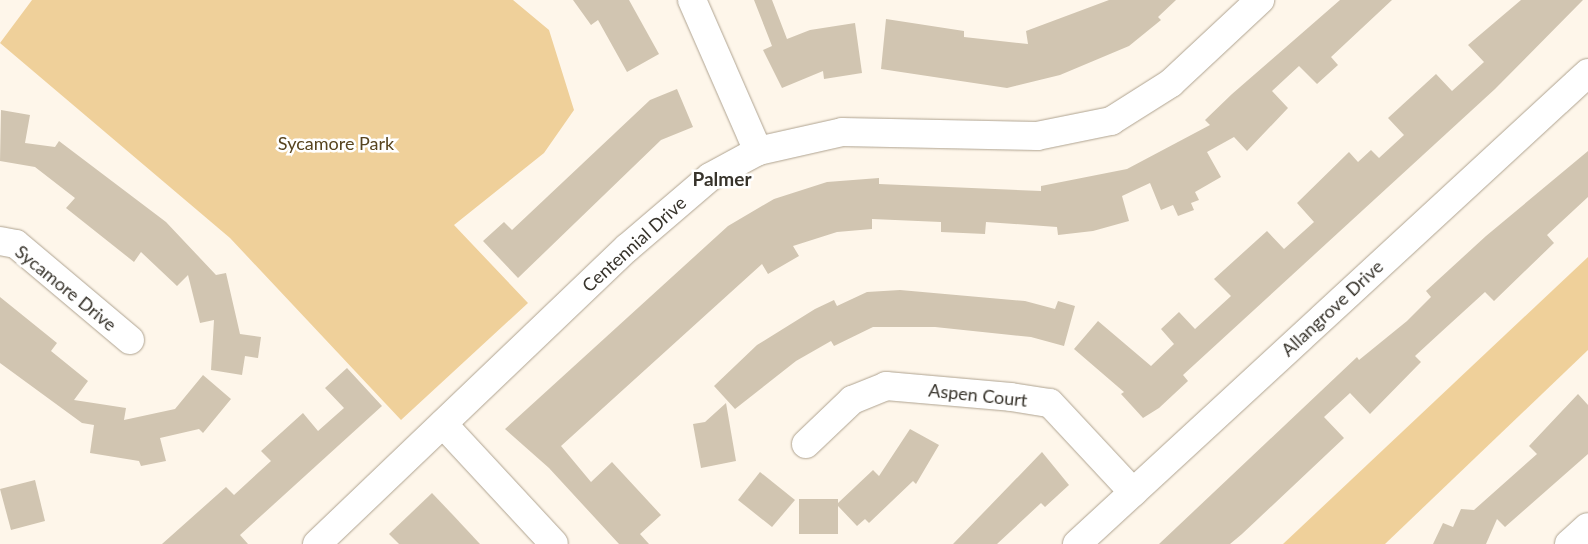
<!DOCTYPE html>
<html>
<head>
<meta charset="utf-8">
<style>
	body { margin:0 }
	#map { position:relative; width:1588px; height:544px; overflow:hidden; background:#fef6ea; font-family:Lato,sans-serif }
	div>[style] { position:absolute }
	.green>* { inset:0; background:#efd09a }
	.building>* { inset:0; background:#d1c5b1 }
	.roads { filter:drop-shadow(0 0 1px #afa390) drop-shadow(0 0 1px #afa390) }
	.minor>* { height:28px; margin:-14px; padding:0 14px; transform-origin:14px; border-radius:14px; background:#fff }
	span { translate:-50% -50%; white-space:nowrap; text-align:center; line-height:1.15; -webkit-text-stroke:5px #fff; paint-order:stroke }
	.park-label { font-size:18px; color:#57441f }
	.street-label { font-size:18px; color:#37332b }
	.neighbourhood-label { font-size:19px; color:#37332b; font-weight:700 }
</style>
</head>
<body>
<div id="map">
	<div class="green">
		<i style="clip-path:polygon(32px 0,513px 0,549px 30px,574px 110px,544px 153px,454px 225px,528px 303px,401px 420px,230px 238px,0 43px)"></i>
		<i style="clip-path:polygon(1588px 257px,1588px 350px,1385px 544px,1283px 544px)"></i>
	</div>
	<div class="building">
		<i style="clip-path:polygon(573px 0,629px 0,659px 54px,627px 72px,598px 20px,591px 25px)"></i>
		<i style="clip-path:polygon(754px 0,772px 0,787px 39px,810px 30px,855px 23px,862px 73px,824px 79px,823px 71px,782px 88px,763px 50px,772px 46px)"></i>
		<i style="clip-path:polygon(1109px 0,1176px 0,1158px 17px,1161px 20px,1129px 46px,1060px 75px,1007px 88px,881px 69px,886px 19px,964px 31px,964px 37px,1028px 44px,1026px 31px)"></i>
		<i style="clip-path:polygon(1340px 0,1392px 0,1331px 57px,1338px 65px,1317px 84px,1299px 66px,1272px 91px,1288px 108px,1247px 151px,1234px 137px,1207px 152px,1221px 177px,1195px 192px,1199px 200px,1191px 203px,1194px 210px,1178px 216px,1173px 205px,1161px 210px,1150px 183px,1122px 196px,1129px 221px,1093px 231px,1058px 235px,1057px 227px,986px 222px,985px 234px,941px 232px,941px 222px,872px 219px,872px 229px,837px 232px,793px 246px,799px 256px,768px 274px,762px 264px,561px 446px,591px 482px,612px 462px,661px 515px,640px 534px,649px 544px,619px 544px,549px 468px,505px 429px,728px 226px,774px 199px,827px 182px,879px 178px,879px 184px,1041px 191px,1041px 186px,1127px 169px,1210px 125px,1205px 120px,1232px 94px)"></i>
		<i style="clip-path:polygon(1521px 0,1583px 0,1495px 89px,1183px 375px,1188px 381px,1159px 408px,1143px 418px,1121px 394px,1124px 392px,1074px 349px,1098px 321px,1151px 366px,1174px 344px,1161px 329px,1179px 312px,1195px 329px,1231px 296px,1214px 279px,1267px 231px,1284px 249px,1314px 222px,1297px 203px,1349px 152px,1358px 162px,1371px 150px,1379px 158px,1404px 135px,1388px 118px,1436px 74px,1452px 91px,1484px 62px,1468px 45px)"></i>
		<i style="clip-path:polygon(677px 89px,693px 127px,661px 140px,518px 278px,483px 241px,504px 222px,512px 230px,650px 100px)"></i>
		<i style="clip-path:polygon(1px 110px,30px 115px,25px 143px,55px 147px,59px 141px,166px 222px,216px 275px,226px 273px,240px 334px,261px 337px,258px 358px,245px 356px,242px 375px,211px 370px,214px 320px,200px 323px,188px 275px,177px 286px,141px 252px,134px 262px,66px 208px,75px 198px,35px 167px,0 161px)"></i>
		<i style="clip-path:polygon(1588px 151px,1588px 197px,1547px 235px,1554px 243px,1494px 301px,1485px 292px,1440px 333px,1415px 356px,1421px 362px,1370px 414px,1350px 393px,1324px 417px,1344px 438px,1242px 534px,1230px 544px,1159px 544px,1357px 357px,1359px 360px,1407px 321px,1431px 297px,1426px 291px,1486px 236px)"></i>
		<i style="clip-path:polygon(900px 290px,1025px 301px,1055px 309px,1058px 301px,1075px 306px,1064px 346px,1031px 337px,935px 327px,873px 327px,834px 346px,831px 341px,796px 361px,735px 409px,714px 386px,757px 345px,815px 309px,834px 300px,837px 306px,867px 292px)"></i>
		<i style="clip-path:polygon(0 297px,57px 343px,51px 351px,88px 381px,74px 400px,126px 408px,124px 420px,175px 409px,203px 375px,231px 399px,203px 433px,199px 429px,160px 438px,166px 461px,141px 466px,139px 461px,90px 453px,94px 425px,82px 423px,0 363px)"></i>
		<i style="clip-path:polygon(347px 368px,382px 406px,240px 535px,248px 544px,162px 544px,226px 487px,234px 495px,271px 461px,261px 451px,303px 413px,318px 431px,344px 408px,325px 388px)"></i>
		<i style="clip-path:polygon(1578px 394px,1588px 405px,1588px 454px,1505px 527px,1497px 519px,1486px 544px,1433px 544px,1443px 523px,1453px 527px,1461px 509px,1474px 510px,1537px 454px,1529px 446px)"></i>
		<i style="clip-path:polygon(726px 403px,736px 461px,701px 468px,693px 424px,705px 422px)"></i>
		<i style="clip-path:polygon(910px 429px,939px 445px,916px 484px,913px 481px,869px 523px,865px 519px,857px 526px,838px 506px,838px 534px,799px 534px,799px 499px,838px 499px,838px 503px,873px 470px,879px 476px)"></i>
		<i style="clip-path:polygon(1042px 452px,1069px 485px,1045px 507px,1041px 503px,997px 544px,953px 544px)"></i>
		<i style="clip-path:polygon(760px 472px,795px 500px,772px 527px,738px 500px)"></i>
		<i style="clip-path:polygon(35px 480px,45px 521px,11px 530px,0 489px)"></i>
		<i style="clip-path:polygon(432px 493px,452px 514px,480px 544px,399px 544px,389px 534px)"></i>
	</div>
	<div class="roads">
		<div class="minor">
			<i style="left:692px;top:0;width:165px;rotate:66.4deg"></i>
			<i style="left:0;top:241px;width:16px;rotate:11deg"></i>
			<i style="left:16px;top:244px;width:149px;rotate:40.1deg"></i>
			<i style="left:443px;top:424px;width:163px;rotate:47.2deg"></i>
			<i style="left:806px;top:444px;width:64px;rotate:-43.7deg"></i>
			<i style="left:852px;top:400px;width:37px;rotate:-22deg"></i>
			<i style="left:886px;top:386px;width:125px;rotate:5deg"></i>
			<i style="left:1011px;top:397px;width:39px;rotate:9deg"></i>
			<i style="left:1050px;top:403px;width:122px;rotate:47deg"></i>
			<i style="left:317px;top:544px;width:429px;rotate:-43.7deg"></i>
			<i style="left:627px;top:248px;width:109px;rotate:-40.5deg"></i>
			<i style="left:710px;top:177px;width:55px;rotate:-28.4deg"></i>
			<i style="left:758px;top:151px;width:86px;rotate:-12.7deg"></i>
			<i style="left:842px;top:132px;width:195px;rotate:1.2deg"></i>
			<i style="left:1037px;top:136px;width:76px;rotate:-11.5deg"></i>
			<i style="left:1111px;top:121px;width:71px;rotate:-32.3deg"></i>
			<i style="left:1171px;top:83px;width:122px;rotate:-43deg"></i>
			<i style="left:1077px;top:544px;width:695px;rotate:-42.67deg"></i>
			<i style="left:1569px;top:544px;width:25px;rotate:-42deg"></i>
		</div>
	</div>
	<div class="park-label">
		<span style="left:336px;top:143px">Sycamore Park</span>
	</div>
	<div class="street-label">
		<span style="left:634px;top:244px;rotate:-42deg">Centennial Drive</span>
		<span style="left:66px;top:288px;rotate:39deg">Sycamore Drive</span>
		<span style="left:1332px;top:308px;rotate:-43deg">Allangrove Drive</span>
		<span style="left:978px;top:395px;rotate:6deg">Aspen Court</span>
	</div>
	<div class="neighbourhood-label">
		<span style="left:722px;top:179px">Palmer</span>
	</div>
</div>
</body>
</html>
